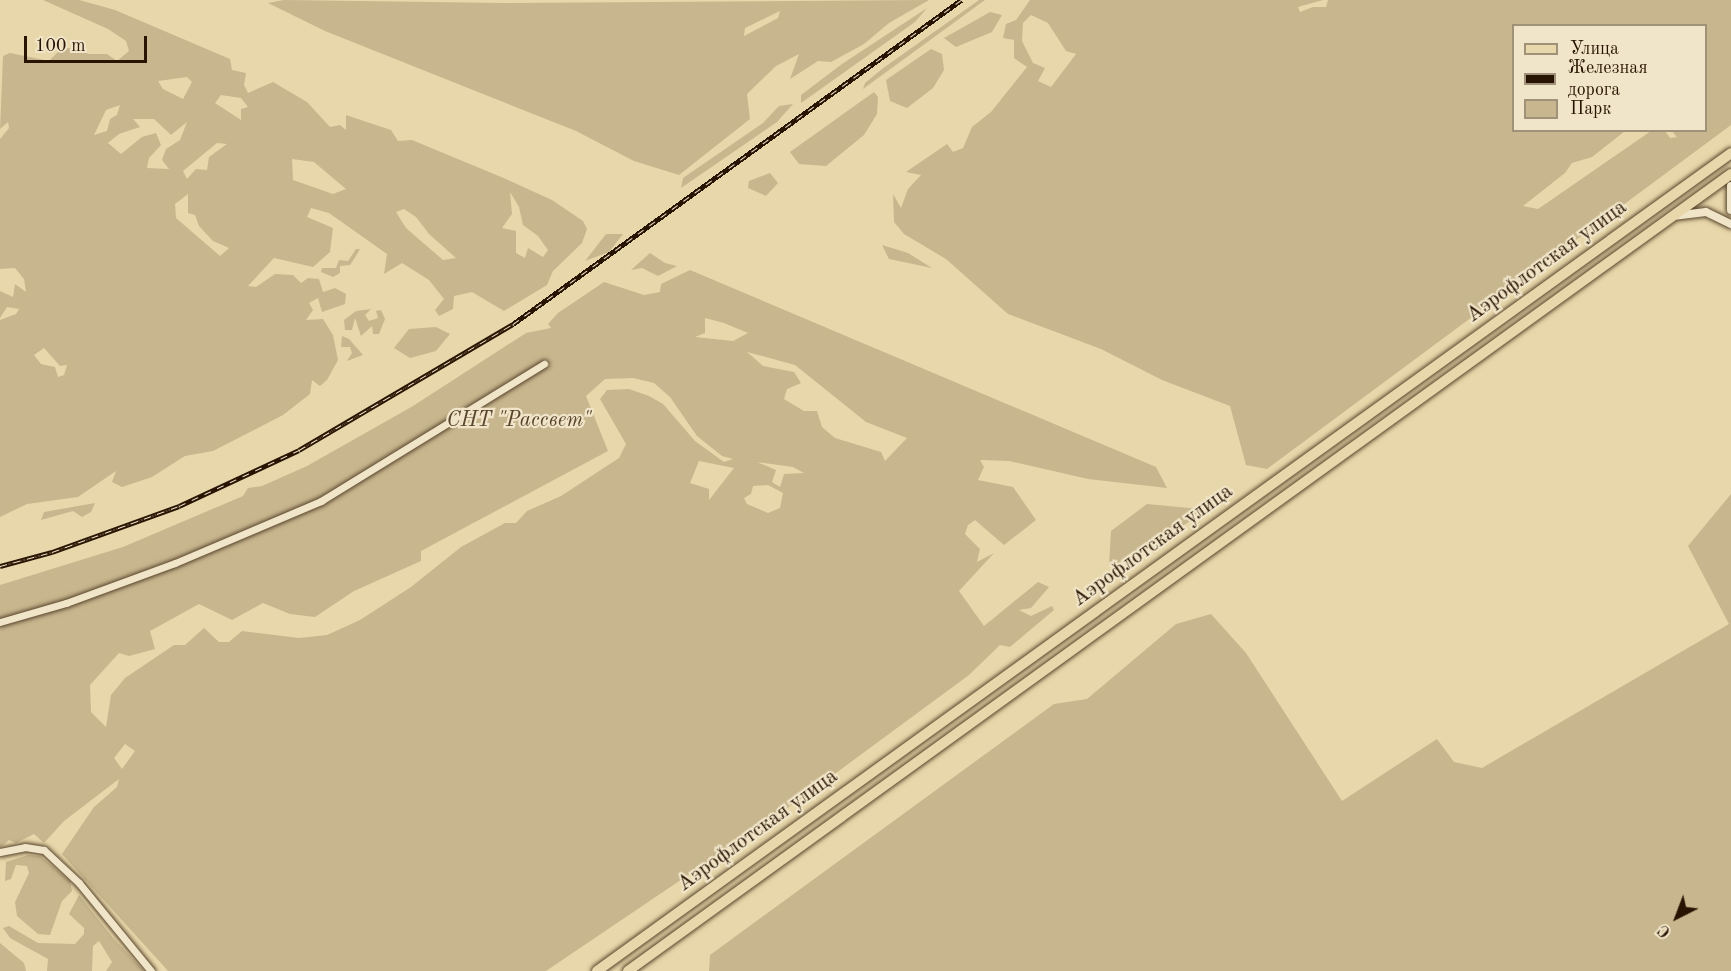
<!DOCTYPE html>
<html>
<head>
<meta charset="utf-8">
<style>
	body { margin:0 }
	#map { position:relative; width:1731px; height:971px; overflow:hidden; background:#e8d7aa; font-family:"Old Standard TT",serif }
	div>[style] { position:absolute }
	.green>* { inset:0; background:#c8b68e }
	.roads { filter:drop-shadow(0 0 2px #59452d) drop-shadow(0 0 2px #59452d) }
	.minor>* { height:7px; margin:-3.5px; padding:0 3.5px; transform-origin:3.5px; border-radius:3.5px; background:#f0e5c8 }
	.tertiary>* { height:8px; margin:-4px; padding:0 4px; transform-origin:4px; border-radius:4px; background:#f0e5c8 }
	.primary>* { height:10px; margin:-5px; padding:0 5px; transform-origin:5px; border-radius:5px; background:#e8d7aa }
	.rail>* { height:4.5px; margin-top:-2.25px; transform-origin:0; background:repeating-linear-gradient(90deg,#f0e5c8 0 7px,#291403 0 14px); box-sizing:border-box; border-block:2px solid #291403 }
	span { translate:-50% -50%; white-space:nowrap; text-align:center; line-height:1.15; -webkit-text-stroke:4.5px #f0e5c8; paint-order:stroke }
	.street-label { font-size:21px; color:#291403 }
	.park-label { font-size:21px; color:#59452d; font-style:italic }
	.legend { position:absolute; left:1512px; top:24px; width:195px; height:108px; box-sizing:border-box; background:#f0e5c8; border:2px solid #a09179; margin:0; padding:8px 10px; list-style:none; font-size:18px; color:#291403 }
	.legend li { display:flex; align-items:center; gap:12px; height:30px }
	.legend b { width:30px; border:2px solid #a09179 }
	.north { position:absolute; left:1647px; top:887px; width:60px; height:60px; -webkit-text-stroke:4px #f0e5c8; paint-order:stroke; rotate:222deg; font-size:16px; font-weight:700; line-height:24px; text-align:center; color:#291403 }
	.north::after { content:''; display:block; margin:auto; width:21px; height:27px; background:#291403; clip-path:polygon(50% 0,100% 100%,50% 72%,0 100%) }
	.scale { position:absolute; left:24px; top:36px; width:123px; height:27px; box-sizing:border-box; border:3px solid #291403; border-top:0; padding-left:8px; font-size:18px; line-height:21px; white-space:nowrap; color:#291403; -webkit-text-stroke:4px #f0e5c8; paint-order:stroke }
</style>
</head>
<body>
<div id="map">
	<div class="green">
		<i style="clip-path:polygon(evenodd,43px 0,79px 0,115px 10px,230px 59px,232px 70px,246px 73px,244px 85px,248px 93px,273px 82px,307px 102px,330px 127px,340px 125px,346px 130px,346px 115px,391px 130px,398px 141px,412px 140px,506px 179px,552px 200px,583px 221px,587px 229px,582px 243px,553px 271px,547px 285px,504px 311px,472px 292px,454px 296px,453px 309px,439px 316px,435px 310px,444px 299px,429px 280px,402px 263px,384px 274px,387px 254px,329px 213px,311px 208px,307px 217px,333px 228px,330px 252px,313px 267px,274px 258px,248px 286px,256px 287px,275px 274px,293px 275px,301px 283px,308px 278px,319px 279px,323px 292px,335px 288px,346px 294px,345px 304px,322px 312px,318px 298px,309px 303px,313px 310px,306px 320px,323px 319px,333px 335px,338px 360px,327px 380px,320px 386px,312px 380px,310px 394px,283px 415px,213px 451px,185px 456px,152px 477px,122px 487px,112px 482px,116px 471px,78px 497px,27px 504px,0 517px,0 320px,16px 314px,19px 309px,7px 307px,0 318px,0 291px,13px 297px,15px 284px,26px 292px,24px 279px,15px 268px,0 269px,0 139px,9px 128px,8px 122px,0 129px,3px 56px,10px 53px,49px 61px,61px 49px,79px 47px,88px 54px,107px 54px,117px 61px,129px 51px,126px 41px,108px 29px,43px 0,187px 77px,192px 82px,183px 99px,163px 89px,158px 81px,187px 77px,43px 0,221px 95px,241px 98px,248px 107px,241px 109px,241px 120px,215px 103px,221px 95px,43px 0,120px 105px,117px 115px,110px 119px,107px 131px,94px 135px,106px 110px,120px 105px,43px 0,133px 119px,154px 119px,171px 135px,187px 122px,180px 140px,166px 149px,162px 160px,169px 169px,147px 168px,149px 158px,161px 145px,156px 133px,142px 137px,121px 154px,108px 143px,119px 134px,140px 127px,133px 119px,43px 0,217px 143px,227px 144px,209px 157px,207px 170px,196px 169px,187px 179px,183px 171px,217px 143px,43px 0,292px 159px,314px 162px,346px 189px,333px 194px,293px 180px,292px 159px,43px 0,510px 192px,519px 207px,523px 225px,538px 236px,548px 250px,543px 257px,528px 248px,525px 258px,516px 253px,516px 231px,502px 228px,512px 214px,510px 192px,43px 0,188px 194px,188px 213px,195px 215px,199px 226px,213px 241px,229px 248px,220px 256px,176px 218px,175px 204px,188px 194px,43px 0,404px 209px,416px 217px,429px 234px,456px 258px,443px 260px,406px 228px,396px 212px,404px 209px,43px 0,44px 348px,60px 366px,67px 365px,64px 375px,58px 377px,55px 367px,41px 364px,34px 355px,44px 348px)"></i>
		<i style="clip-path:polygon(evenodd,284px 0,504px 3px,929px 0,889px 23px,864px 44px,831px 62px,818px 61px,790px 79px,799px 54px,776px 66px,747px 94px,750px 119px,679px 175px,634px 161px,576px 131px,325px 31px,268px 3px,284px 0,780px 11px,778px 18px,744px 36px,745px 28px,780px 11px)"></i>
		<i style="clip-path:polygon(979px 0,985px 0,863px 89px,865px 83px,882px 69px)"></i>
		<i style="clip-path:polygon(evenodd,1030px 0,1323px 0,1298px 7px,1300px 12px,1313px 7px,1326px 7px,1328px 0,1731px 0,1731px 125px,1267px 469px,1246px 465px,1230px 406px,1162px 380px,1101px 349px,1008px 314px,946px 259px,904px 234px,894px 222px,893px 194px,901px 208px,908px 189px,921px 175px,906px 172px,947px 144px,953px 152px,963px 148px,972px 127px,991px 112px,1027px 67px,1014px 58px,1014px 40px,1003px 38px,1006px 24px,1016px 20px,1030px 0,1031px 15px,1048px 23px,1066px 51px,1076px 54px,1051px 87px,1038px 81px,1045px 68px,1033px 63px,1022px 41px,1023px 23px,1031px 15px,1030px 0,1514px 26px,1706px 26px,1706px 130px,1672px 131px,1677px 137px,1670px 138px,1665px 131px,1651px 131px,1538px 209px,1523px 206px,1565px 173px,1572px 163px,1592px 157px,1625px 131px,1514px 130px,1514px 26px)"></i>
		<i style="clip-path:polygon(927px 8px,915px 22px,801px 103px,801px 95px,842px 64px)"></i>
		<i style="clip-path:polygon(990px 12px,1002px 15px,992px 32px,956px 47px,944px 38px)"></i>
		<i style="clip-path:polygon(931px 49px,942px 54px,944px 70px,933px 88px,907px 108px,890px 101px,886px 80px)"></i>
		<i style="clip-path:polygon(874px 92px,878px 97px,877px 114px,864px 135px,826px 166px,799px 164px,790px 152px)"></i>
		<i style="clip-path:polygon(793px 104px,777px 122px,681px 188px,683px 178px,763px 123px,779px 106px)"></i>
		<i style="clip-path:polygon(770px 173px,778px 183px,766px 196px,748px 188px,749px 181px)"></i>
		<i style="clip-path:polygon(606px 234px,623px 234px,609px 252px,585px 261px)"></i>
		<i style="clip-path:polygon(882px 245px,908px 253px,932px 268px,889px 259px)"></i>
		<i style="clip-path:polygon(356px 249px,360px 249px,356px 256px,350px 265px,340px 266px,340px 273px,333px 277px,321px 272px,322px 268px,336px 268px,339px 260px,348px 261px)"></i>
		<i style="clip-path:polygon(650px 253px,665px 263px,677px 266px,658px 276px,642px 268px,631px 270px)"></i>
		<i style="clip-path:polygon(evenodd,690px 270px,1156px 467px,1167px 488px,1088px 479px,1009px 461px,980px 460px,984px 467px,978px 480px,1013px 487px,1036px 520px,1004px 545px,975px 520px,968px 525px,965px 534px,980px 549px,977px 562px,994px 553px,959px 591px,984px 626px,1038px 582px,1049px 587px,1031px 608px,1019px 610px,1031px 616px,1052px 606px,1054px 610px,1010px 647px,1000px 645px,969px 675px,802px 798px,546px 971px,168px 971px,62px 854px,94px 807px,117px 787px,119px 779px,64px 821px,44px 843px,34px 834px,16px 843px,9px 840px,0 848px,0 585px,123px 547px,243px 496px,248px 488px,262px 486px,307px 466px,413px 406px,526px 333px,551px 328px,548px 324px,558px 313px,604px 282px,644px 295px,660px 292px,661px 284px,690px 270px,705px 318px,724px 323px,748px 333px,733px 341px,695px 337px,705px 333px,705px 318px,690px 270px,747px 352px,795px 365px,866px 422px,907px 438px,885px 461px,881px 452px,835px 438px,822px 427px,817px 411px,804px 411px,784px 399px,787px 389px,801px 383px,794px 372px,763px 366px,747px 352px,690px 270px,633px 378px,654px 383px,670px 397px,697px 436px,722px 456px,733px 459px,724px 462px,695px 441px,663px 404px,649px 396px,629px 389px,607px 390px,600px 399px,626px 444px,619px 458px,561px 496px,527px 511px,516px 523px,505px 523px,461px 547px,411px 587px,360px 620px,327px 635px,299px 638px,242px 631px,229px 642px,219px 642px,204px 628px,185px 645px,174px 645px,125px 678px,111px 695px,106px 727px,91px 712px,90px 685px,119px 653px,129px 656px,155px 649px,150px 631px,199px 604px,232px 620px,263px 603px,290px 614px,315px 617px,354px 591px,421px 561px,421px 551px,608px 451px,586px 396px,605px 379px,633px 378px,690px 270px,699px 461px,734px 468px,709px 500px,709px 489px,690px 483px,699px 461px,690px 270px,757px 462px,793px 467px,804px 473px,784px 474px,780px 487px,772px 482px,776px 470px,757px 462px,690px 270px,768px 485px,783px 493px,780px 508px,768px 513px,747px 504px,744px 498px,751px 494px,753px 486px,768px 485px,690px 270px,125px 744px,135px 751px,122px 769px,114px 758px,125px 744px)"></i>
		<i style="clip-path:polygon(371px 309px,365px 315px,369px 321px,378px 318px,376px 311px,381px 310px,385px 319px,379px 334px,373px 334px,372px 326px,361px 336px,355px 318px,352px 330px,345px 330px,344px 320px,356px 311px)"></i>
		<i style="clip-path:polygon(436px 327px,450px 334px,436px 351px,410px 358px,394px 348px,409px 329px)"></i>
		<i style="clip-path:polygon(342px 336px,349px 339px,363px 355px,347px 361px,352px 353px,350px 347px,341px 347px)"></i>
		<i style="clip-path:polygon(1731px 494px,1731px 971px,709px 971px,710px 955px,1054px 704px,1087px 699px,1176px 624px,1211px 614px,1246px 653px,1342px 801px,1437px 739px,1454px 762px,1482px 768px,1729px 624px,1688px 546px)"></i>
		<i style="clip-path:polygon(95px 503px,91px 512px,82px 517px,73px 511px,41px 520px,44px 512px)"></i>
		<i style="clip-path:polygon(1147px 504px,1200px 509px,1201px 514px,1148px 548px,1132px 552px,1117px 565px,1109px 565px,1111px 531px)"></i>
		<i style="clip-path:polygon(28px 855px,40px 856px,70px 881px,72px 891px,62px 901px,50px 935px,38px 934px,17px 916px,15px 902px,29px 873px,27px 866px,16px 865px,11px 879px,5px 881px,6px 862px)"></i>
		<i style="clip-path:polygon(79px 895px,113px 938px,144px 971px,106px 971px,112px 962px,99px 941px,93px 946px,92px 971px,47px 971px,48px 959px,10px 938px,3px 928px,9px 926px,38px 943px,75px 944px,84px 934px,84px 928px,69px 914px)"></i>
		<i style="clip-path:polygon(0 943px,24px 963px,26px 971px,0 971px)"></i>
	</div>
	<div class="roads">
		<div class="minor">
			<i style="left:0;top:622px;width:69px;rotate:-16.1deg"></i>
			<i style="left:66px;top:603px;width:116px;rotate:-20.2deg"></i>
			<i style="left:175px;top:563px;width:159px;rotate:-23deg"></i>
			<i style="left:321px;top:501px;width:262px;rotate:-31.6deg"></i>
			<i style="left:0;top:852px;width:25px;rotate:-11deg"></i>
			<i style="left:25px;top:847px;width:19px;rotate:9deg"></i>
			<i style="left:44px;top:850px;width:48px;rotate:43.3deg"></i>
			<i style="left:79px;top:883px;width:114px;rotate:50.7deg"></i>
		</div>
		<div class="tertiary">
			<i style="left:1731px;top:186px;width:24px;rotate:90deg"></i>
			<i style="left:1673px;top:216px;width:33px;rotate:-7deg"></i>
			<i style="left:1706px;top:212px;width:28px;rotate:26deg"></i>
		</div>
		<div class="primary">
			<i style="left:597px;top:971px;width:1398px;rotate:-35.8deg"></i>
			<i style="left:628px;top:971px;width:1361px;rotate:-35.85deg"></i>
		</div>
	</div>
	<div class="rail">
		<i style="left:0;top:566px;width:54px;rotate:-15.1deg"></i>
		<i style="left:52px;top:552px;width:135px;rotate:-19.9deg"></i>
		<i style="left:179px;top:506px;width:132px;rotate:-25deg"></i>
		<i style="left:299px;top:450px;width:248px;rotate:-30.5deg"></i>
		<i style="left:513px;top:324px;width:553px;rotate:-35.87deg"></i>
	</div>
	<div class="street-label">
		<span style="left:1547px;top:262px;rotate:-36deg">Аэрофлотская улица</span>
		<span style="left:1153px;top:546px;rotate:-36deg">Аэрофлотская улица</span>
		<span style="left:758px;top:831px;rotate:-36deg">Аэрофлотская улица</span>
	</div>
	<div class="park-label">
		<span style="left:519px;top:421px">СНТ "Рассвет"</span>
	</div>
	<ul class="legend">
	<li><b style="height:8px;background:#e8d7aa"></b>Улица</li>
	<li><b style="height:8px;background:#291403"></b>Железная дорога</li>
	<li><b style="height:16px;background:#c8b68e"></b>Парк</li>
	</ul>
	<div class="north">С</div>
	<div class="scale">100 m</div>
</div>
</body>
</html>
